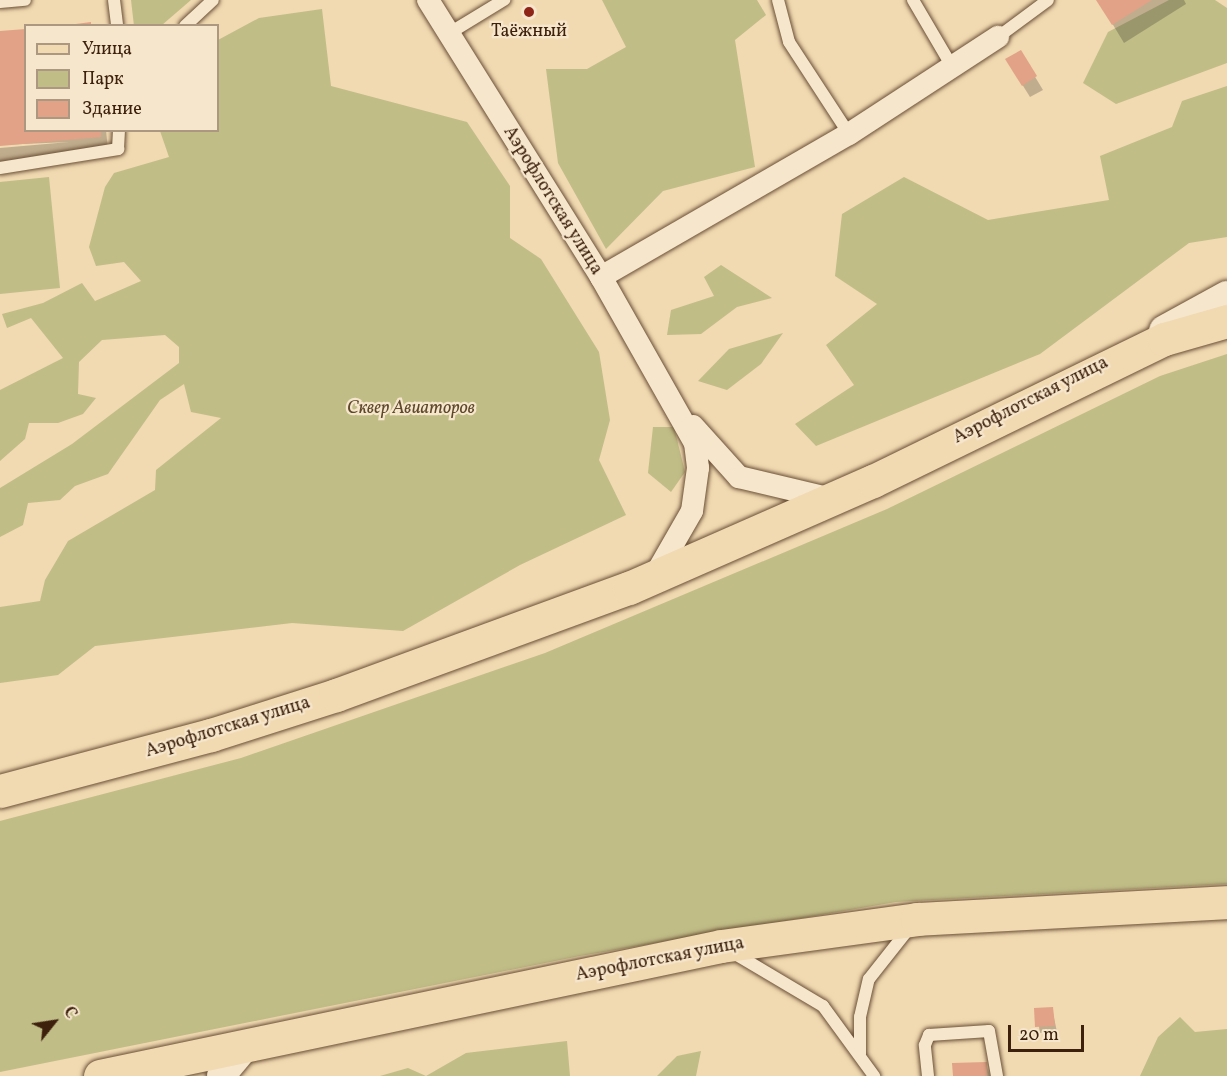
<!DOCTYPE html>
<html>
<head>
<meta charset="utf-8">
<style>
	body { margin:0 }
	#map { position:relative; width:1227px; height:1076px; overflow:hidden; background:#f1d9b1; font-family:Vollkorn,serif }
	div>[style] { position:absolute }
	.green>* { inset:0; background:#c1bd87 }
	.shadow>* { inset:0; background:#0003 }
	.building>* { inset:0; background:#e1a287 }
	.roads { filter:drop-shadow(0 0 2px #6a4f36) drop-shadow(0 0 2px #6a4f36) }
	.service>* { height:12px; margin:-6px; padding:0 6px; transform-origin:6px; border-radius:6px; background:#f6e6cc }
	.minor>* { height:22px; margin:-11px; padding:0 11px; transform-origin:11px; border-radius:11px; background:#f6e6cc }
	.tertiary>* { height:28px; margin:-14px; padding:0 14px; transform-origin:14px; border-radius:14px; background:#f6e6cc }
	.secondary>* { height:32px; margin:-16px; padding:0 16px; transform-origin:16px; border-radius:16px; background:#f6e6cc }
	.primary>* { height:33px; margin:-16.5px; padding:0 16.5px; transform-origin:16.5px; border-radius:16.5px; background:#f1d9b1 }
	.dots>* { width:16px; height:16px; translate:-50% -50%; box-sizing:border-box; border:3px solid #f6e6cc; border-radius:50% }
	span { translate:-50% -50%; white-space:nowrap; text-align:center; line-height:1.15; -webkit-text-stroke:4.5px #f6e6cc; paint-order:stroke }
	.poi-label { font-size:18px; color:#3d210d }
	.street-label { font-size:18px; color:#3d210d }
	.park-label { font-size:18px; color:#5e482c; font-style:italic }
	.legend { position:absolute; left:24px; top:24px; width:195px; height:108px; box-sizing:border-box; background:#f6e6cc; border:2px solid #ac9780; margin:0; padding:8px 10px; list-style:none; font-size:18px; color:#3d210d }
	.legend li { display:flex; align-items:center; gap:12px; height:30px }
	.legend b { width:30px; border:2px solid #ac9780 }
	.north { position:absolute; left:24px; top:992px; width:60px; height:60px; -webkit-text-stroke:4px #f6e6cc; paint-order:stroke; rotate:60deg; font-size:16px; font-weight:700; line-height:24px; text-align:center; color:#3d210d }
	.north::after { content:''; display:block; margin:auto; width:21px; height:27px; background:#3d210d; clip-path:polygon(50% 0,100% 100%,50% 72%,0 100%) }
	.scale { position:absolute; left:1008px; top:1025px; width:76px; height:27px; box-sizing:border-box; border:3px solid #3d210d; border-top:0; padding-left:8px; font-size:18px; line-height:21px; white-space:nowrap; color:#3d210d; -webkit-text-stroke:4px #f6e6cc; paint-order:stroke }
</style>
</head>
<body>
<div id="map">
	<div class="green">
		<i style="clip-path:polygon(131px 0,191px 0,162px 25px,134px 26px)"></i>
		<i style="clip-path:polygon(602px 0,757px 0,766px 15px,735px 40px,755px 167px,663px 191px,606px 249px,558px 163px,546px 69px,587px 69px,626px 47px)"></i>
		<i style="clip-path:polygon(1169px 0,1215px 0,1227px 8px,1227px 63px,1116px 104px,1083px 83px,1108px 32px)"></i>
		<i style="clip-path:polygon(322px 9px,331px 86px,467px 122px,510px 186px,510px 238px,541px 259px,599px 352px,610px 420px,599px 460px,626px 515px,520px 565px,403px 631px,292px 623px,95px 646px,58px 675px,0 683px,0 607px,40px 601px,45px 580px,68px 541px,155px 490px,156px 470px,221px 418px,191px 412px,184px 384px,160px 400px,108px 474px,75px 486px,60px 500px,28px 503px,23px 525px,0 537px,0 488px,72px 444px,179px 363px,179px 347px,165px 335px,102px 340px,79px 362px,78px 394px,96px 398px,83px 414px,58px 423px,29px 423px,25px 439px,0 461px,0 390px,63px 358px,31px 318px,7px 328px,2px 314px,43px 303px,82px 283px,95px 301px,141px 281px,124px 262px,96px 266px,89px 247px,105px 187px,114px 173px,169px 157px,160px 131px,218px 130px,218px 40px,259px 18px)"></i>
		<i style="clip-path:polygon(1227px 86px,1227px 237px,1189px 243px,1040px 354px,816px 446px,795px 424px,854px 385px,826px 345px,877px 304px,835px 276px,842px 214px,904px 177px,988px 220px,1109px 200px,1100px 156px,1172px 127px,1182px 101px)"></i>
		<i style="clip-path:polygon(49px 177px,60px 288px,0 294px,0 182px)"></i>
		<i style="clip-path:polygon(721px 265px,772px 298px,737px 307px,701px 334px,667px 335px,671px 310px,714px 296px,704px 277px)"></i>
		<i style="clip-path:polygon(783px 333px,761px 364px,727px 390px,698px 381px,729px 349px)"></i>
		<i style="clip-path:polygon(1227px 354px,1227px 884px,896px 902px,580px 956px,0 1072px,0 821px,241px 758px,545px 653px,887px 509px,1160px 376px)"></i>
		<i style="clip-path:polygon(653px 427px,674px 427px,685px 472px,671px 492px,648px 473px)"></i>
		<i style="clip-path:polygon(1180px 1017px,1195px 1032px,1227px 1029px,1227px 1076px,1140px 1076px,1158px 1037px)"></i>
		<i style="clip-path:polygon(567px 1041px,570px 1076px,380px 1076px,408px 1068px,426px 1076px,466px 1053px)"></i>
		<i style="clip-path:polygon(701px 1051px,696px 1076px,657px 1076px,677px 1056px)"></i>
	</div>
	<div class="shadow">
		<i style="clip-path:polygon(1098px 0,1184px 0,1186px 4px,1124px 43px)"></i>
		<i style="clip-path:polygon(0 33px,26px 130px,106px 130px,108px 150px,0 166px,0 148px,69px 142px,0 145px)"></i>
		<i style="clip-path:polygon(1020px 52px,1043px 90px,1030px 97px,1007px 60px)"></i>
		<i style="clip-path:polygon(1052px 1008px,1057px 1032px,1040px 1033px,1036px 1009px)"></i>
		<i style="clip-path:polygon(986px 1064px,990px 1076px,954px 1076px)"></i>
	</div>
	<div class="building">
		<i style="clip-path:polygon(1096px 0,1152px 0,1112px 25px)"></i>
		<i style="clip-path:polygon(91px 22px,91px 26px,76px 26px,76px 24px)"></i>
		<i style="clip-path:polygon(26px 29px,26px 130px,101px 130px,101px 137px,0 146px,0 31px)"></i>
		<i style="clip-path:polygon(1021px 50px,1037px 76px,1022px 86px,1005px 59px)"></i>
		<i style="clip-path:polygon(1053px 1007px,1055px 1026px,1035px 1027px,1034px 1008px)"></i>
		<i style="clip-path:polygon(987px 1062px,987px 1076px,953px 1076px,952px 1063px)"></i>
	</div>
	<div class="roads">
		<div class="service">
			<i style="left:114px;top:0;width:26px;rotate:83deg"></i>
			<i style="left:778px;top:0;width:43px;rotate:75.3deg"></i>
			<i style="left:789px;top:42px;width:110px;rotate:56.9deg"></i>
			<i style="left:913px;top:0;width:81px;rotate:59.6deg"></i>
			<i style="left:0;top:2px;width:25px;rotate:-5deg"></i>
			<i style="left:185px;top:26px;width:38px;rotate:-43deg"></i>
			<i style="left:448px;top:34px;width:66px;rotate:-31.3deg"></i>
			<i style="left:998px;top:37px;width:62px;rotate:-36.5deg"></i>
			<i style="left:0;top:168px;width:120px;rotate:-9.1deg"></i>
			<i style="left:118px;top:149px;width:19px;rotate:-87deg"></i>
			<i style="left:732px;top:952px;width:106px;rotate:30.7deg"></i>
			<i style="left:823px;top:1006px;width:87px;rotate:53.9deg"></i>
			<i style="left:860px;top:1054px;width:37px;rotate:-90deg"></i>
			<i style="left:860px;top:1017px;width:39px;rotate:-77deg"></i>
			<i style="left:869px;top:979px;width:66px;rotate:-51.7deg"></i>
			<i style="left:928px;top:1076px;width:31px;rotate:-96deg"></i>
			<i style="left:925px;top:1045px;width:11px;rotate:-68deg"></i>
			<i style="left:929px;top:1035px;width:60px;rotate:-3.8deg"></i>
			<i style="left:989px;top:1031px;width:46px;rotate:79.9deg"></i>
		</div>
		<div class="minor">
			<i style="left:428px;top:0;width:327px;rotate:58deg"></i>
			<i style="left:601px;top:277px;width:191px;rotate:60.5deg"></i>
			<i style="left:695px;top:443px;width:25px;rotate:83deg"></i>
			<i style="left:698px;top:468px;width:43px;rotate:97.9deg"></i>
			<i style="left:692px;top:511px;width:76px;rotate:119.9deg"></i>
			<i style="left:601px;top:277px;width:286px;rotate:-30deg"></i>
			<i style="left:849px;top:134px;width:178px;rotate:-33.1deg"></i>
			<i style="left:693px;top:426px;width:69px;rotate:48deg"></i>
			<i style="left:739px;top:477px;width:95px;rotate:13.4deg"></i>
		</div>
		<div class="tertiary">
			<i style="left:221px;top:1076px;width:40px;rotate:-50deg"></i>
		</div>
		<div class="secondary">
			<i style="left:1165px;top:331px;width:71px;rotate:-28.7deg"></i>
		</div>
		<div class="primary">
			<i style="left:0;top:791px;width:218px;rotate:-14.9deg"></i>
			<i style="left:211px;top:735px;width:131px;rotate:-17.7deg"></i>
			<i style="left:336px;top:695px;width:312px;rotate:-20.1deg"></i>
			<i style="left:629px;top:588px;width:266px;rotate:-23.7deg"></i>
			<i style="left:873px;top:481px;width:324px;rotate:-26deg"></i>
			<i style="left:1164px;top:339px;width:66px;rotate:-15.9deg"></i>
			<i style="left:100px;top:1076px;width:634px;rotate:-11.82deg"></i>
			<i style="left:721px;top:946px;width:198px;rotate:-7.8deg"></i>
			<i style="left:917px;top:919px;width:310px;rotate:-3.1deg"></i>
		</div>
	</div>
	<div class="dots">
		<i style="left:529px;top:12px;background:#8f2418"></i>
	</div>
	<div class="poi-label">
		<span style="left:529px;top:32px">Таёжный</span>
	</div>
	<div class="street-label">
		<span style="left:552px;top:201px;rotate:58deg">Аэрофлотская улица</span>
		<span style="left:1031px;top:401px;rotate:-27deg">Аэрофлотская улица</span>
		<span style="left:228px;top:728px;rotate:-17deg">Аэрофлотская улица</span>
		<span style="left:660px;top:960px;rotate:-11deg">Аэрофлотская улица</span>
	</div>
	<div class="park-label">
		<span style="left:411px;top:409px">Сквер Авиаторов</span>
	</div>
	<ul class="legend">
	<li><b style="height:8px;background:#f1d9b1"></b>Улица</li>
	<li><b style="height:16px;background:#c1bd87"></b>Парк</li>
	<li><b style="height:16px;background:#e1a287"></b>Здание</li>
	</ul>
	<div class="north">С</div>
	<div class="scale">20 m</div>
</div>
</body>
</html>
